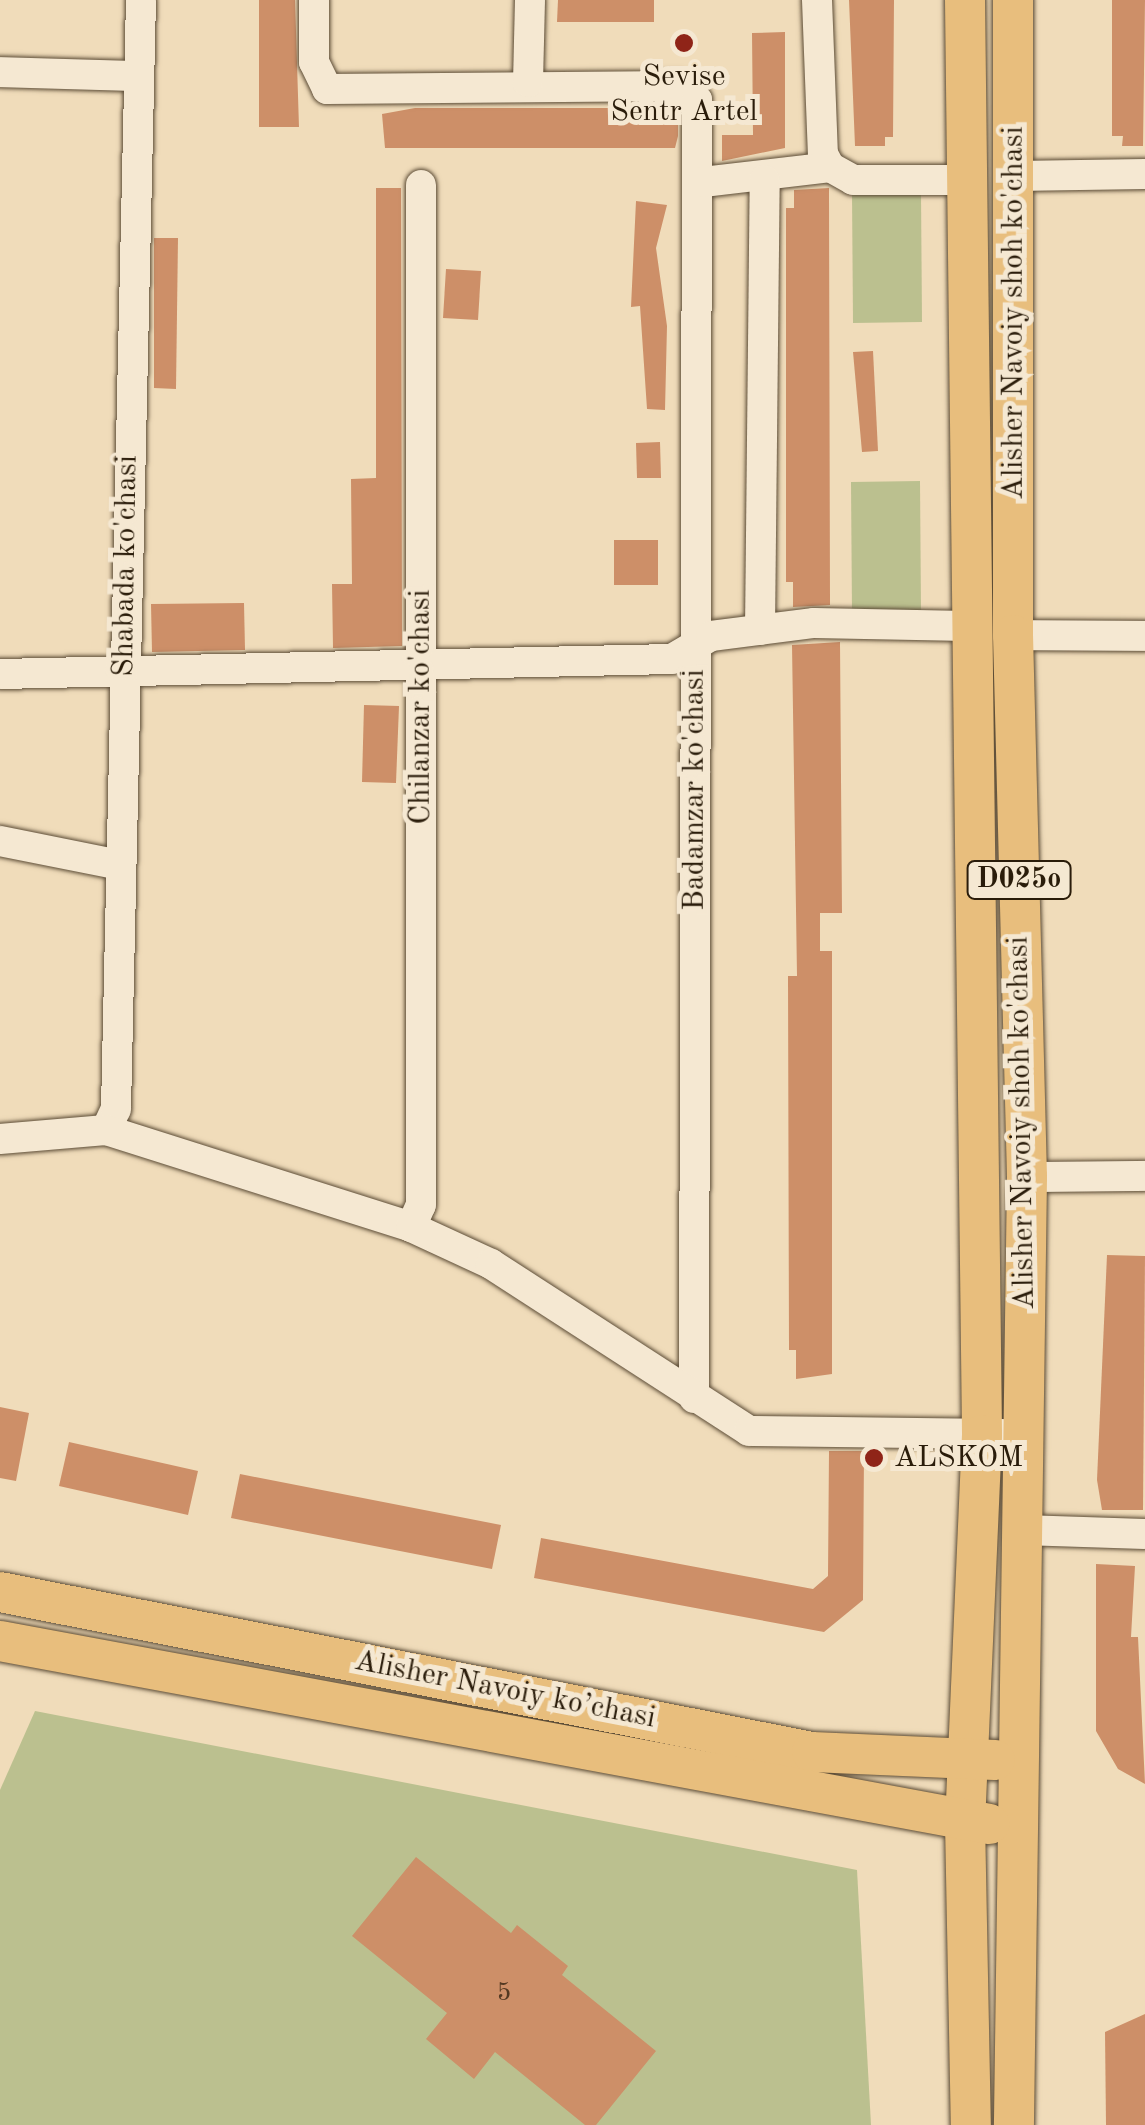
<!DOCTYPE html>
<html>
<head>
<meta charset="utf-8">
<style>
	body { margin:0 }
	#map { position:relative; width:1145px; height:2125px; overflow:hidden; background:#f0dcba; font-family:"Old Standard TT",serif }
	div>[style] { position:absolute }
	.green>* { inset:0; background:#bbc08f }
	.building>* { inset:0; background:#cd8f68 }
	.roads { filter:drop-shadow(0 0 2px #5c4c36) drop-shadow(0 0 2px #5c4c36) }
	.minor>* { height:30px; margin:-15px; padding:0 15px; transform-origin:15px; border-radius:15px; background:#f5e8d2 }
	.major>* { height:40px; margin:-20px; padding:0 20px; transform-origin:20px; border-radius:20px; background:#e8be7d }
	.dots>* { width:28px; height:28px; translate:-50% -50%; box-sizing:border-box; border:5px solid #f5e8d2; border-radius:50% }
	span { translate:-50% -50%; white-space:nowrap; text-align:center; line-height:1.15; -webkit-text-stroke:10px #f5e8d2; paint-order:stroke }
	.number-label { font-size:25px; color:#533922 }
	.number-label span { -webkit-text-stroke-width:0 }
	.shield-label span { padding:2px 8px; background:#f5e8d2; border:2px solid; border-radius:8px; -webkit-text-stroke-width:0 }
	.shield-label { font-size:28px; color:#2a1c0a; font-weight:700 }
	.poi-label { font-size:30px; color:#2a1c0a }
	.left { translate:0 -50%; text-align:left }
	.street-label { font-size:30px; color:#2a1c0a }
</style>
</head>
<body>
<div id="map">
	<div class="green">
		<i style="clip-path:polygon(921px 192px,922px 322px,853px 323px,852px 193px)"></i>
		<i style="clip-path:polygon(920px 481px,921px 612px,852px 613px,851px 482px)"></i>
		<i style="clip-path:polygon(35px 1711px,857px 1870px,871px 2125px,0 2125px,0 1790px)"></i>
	</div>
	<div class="building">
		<i style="clip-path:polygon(259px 0,295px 0,299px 127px,259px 127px)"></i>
		<i style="clip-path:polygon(558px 0,654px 0,654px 22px,557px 22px)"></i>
		<i style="clip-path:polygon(849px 0,894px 0,893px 137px,885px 137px,885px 146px,855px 146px)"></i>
		<i style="clip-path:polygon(1112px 0,1145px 0,1143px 146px,1122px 146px,1123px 136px,1112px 136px)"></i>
		<i style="clip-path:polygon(785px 32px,785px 148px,722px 161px,722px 135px,753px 135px,752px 33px)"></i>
		<i style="clip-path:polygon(415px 108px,647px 108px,678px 114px,678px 136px,675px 148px,385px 148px,382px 114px)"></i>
		<i style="clip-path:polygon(376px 188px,401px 188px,402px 646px,333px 648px,332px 584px,352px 584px,351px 479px,376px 478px)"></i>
		<i style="clip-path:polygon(829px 188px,830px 605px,793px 607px,793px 582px,786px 582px,786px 208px,794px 208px,794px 190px)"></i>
		<i style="clip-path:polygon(636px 201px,667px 205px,656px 248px,667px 326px,665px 410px,647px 409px,640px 306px,631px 307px)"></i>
		<i style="clip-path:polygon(154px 238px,178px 238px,176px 389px,154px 388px)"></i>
		<i style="clip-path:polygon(446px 269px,481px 271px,478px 320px,443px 318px)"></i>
		<i style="clip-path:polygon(873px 351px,878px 451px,862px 452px,853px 352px)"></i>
		<i style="clip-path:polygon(660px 442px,661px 478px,637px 478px,636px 443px)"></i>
		<i style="clip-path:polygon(614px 540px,658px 540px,658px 585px,614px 585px)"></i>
		<i style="clip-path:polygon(244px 603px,245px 650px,152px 652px,151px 604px)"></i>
		<i style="clip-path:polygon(840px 642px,842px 913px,820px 913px,820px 951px,832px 951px,832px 1374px,796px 1379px,796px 1350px,789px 1350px,788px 976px,797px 976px,792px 645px)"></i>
		<i style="clip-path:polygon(364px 705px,399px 706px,396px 783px,362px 782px)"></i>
		<i style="clip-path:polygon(1107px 1255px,1145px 1256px,1143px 1510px,1102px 1510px,1097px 1480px)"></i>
		<i style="clip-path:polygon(0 1407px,29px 1413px,16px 1481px,0 1478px)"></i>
		<i style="clip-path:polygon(69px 1442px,198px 1471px,188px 1515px,59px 1486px)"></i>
		<i style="clip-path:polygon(829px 1451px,864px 1451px,863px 1600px,824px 1632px,534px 1578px,541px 1538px,813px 1589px,828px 1576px)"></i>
		<i style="clip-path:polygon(240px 1474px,501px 1525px,492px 1569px,231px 1518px)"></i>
		<i style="clip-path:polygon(1096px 1564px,1135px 1566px,1131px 1637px,1138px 1637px,1145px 1784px,1118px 1769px,1096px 1731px)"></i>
		<i style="clip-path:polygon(416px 1857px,511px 1933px,517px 1925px,568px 1966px,562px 1975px,656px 2051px,596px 2125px,585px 2125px,495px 2052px,474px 2079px,426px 2039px,447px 2013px,352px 1936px)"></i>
		<i style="clip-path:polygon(1145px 2014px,1145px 2125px,1106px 2125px,1105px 2032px)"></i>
	</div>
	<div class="roads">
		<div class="minor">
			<i style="left:314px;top:0;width:62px;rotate:90deg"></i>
			<i style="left:314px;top:62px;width:30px;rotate:64deg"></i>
			<i style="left:327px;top:89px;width:352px;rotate:-0.5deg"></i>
			<i style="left:679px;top:86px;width:23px;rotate:38deg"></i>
			<i style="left:697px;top:100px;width:1298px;rotate:90.13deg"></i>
			<i style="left:817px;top:0;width:154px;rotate:87.8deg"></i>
			<i style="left:823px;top:154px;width:15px;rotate:62deg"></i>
			<i style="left:830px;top:167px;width:26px;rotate:29deg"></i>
			<i style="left:853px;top:180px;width:112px"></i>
			<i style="left:0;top:72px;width:136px;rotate:1.7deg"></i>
			<i style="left:528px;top:82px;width:82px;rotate:-88.6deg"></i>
			<i style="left:1015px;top:176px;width:130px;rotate:-0.9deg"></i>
			<i style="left:703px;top:182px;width:128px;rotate:-6.7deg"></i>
			<i style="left:760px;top:630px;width:450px;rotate:-89.4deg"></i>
			<i style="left:1013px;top:635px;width:132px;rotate:0.4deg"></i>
			<i style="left:0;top:674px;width:672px;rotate:-1.28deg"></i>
			<i style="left:672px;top:659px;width:45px;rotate:-30.5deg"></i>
			<i style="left:711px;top:636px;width:104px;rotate:-7.2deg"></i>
			<i style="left:814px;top:623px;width:153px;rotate:1.1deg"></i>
			<i style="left:0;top:841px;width:122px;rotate:11.3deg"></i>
			<i style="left:106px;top:1130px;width:23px;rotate:-65deg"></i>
			<i style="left:116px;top:1109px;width:1109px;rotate:-88.71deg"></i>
			<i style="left:0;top:1139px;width:106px;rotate:-4.9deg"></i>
			<i style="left:106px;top:1130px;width:320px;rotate:17.6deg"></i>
			<i style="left:411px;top:1227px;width:88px;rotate:24.8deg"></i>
			<i style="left:491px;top:1264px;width:307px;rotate:32.9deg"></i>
			<i style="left:749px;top:1431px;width:255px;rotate:0.7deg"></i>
			<i style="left:1027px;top:1177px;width:118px;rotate:-0.5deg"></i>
			<i style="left:411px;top:1227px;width:24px;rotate:-66deg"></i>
			<i style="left:421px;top:1205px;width:1020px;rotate:-90deg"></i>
			<i style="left:1022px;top:1530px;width:123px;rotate:1.9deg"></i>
		</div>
		<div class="major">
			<i style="left:965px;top:0;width:1435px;rotate:89.32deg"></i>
			<i style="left:982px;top:1435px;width:386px;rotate:92.5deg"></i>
			<i style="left:965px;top:1821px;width:304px;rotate:88.9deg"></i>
			<i style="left:1013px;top:0;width:635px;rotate:90deg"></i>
			<i style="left:1013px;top:635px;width:542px;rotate:88.52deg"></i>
			<i style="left:1027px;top:1177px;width:948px;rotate:90.79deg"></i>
			<i style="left:0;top:1592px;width:828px;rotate:11.15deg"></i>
			<i style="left:812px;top:1752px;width:183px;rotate:2.5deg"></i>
			<i style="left:0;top:1641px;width:1006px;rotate:10.48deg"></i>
		</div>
	</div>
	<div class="dots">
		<i style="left:684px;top:43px;background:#8f2418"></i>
		<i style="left:874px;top:1458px;background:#8f2418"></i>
	</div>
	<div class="number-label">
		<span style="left:504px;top:1994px">5</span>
	</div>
	<div class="shield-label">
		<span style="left:1019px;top:880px">D025o</span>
	</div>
	<div class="poi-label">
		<span style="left:684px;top:94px">Sevise<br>Sentr Artel</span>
		<span class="left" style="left:894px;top:1458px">ALSKOM</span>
	</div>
	<div class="street-label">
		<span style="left:1014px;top:313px;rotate:-90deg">Alisher Navoiy shoh ko'chasi</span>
		<span style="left:126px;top:566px;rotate:-89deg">Shabada ko'chasi</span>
		<span style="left:421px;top:707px;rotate:-90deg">Chilanzar ko'chasi</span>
		<span style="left:695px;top:790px;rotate:-90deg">Badamzar ko'chasi</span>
		<span style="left:1022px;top:1123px;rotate:-91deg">Alisher Navoiy shoh ko'chasi</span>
		<span style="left:505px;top:1690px;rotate:11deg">Alisher Navoiy ko’chasi</span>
	</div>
</div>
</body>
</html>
